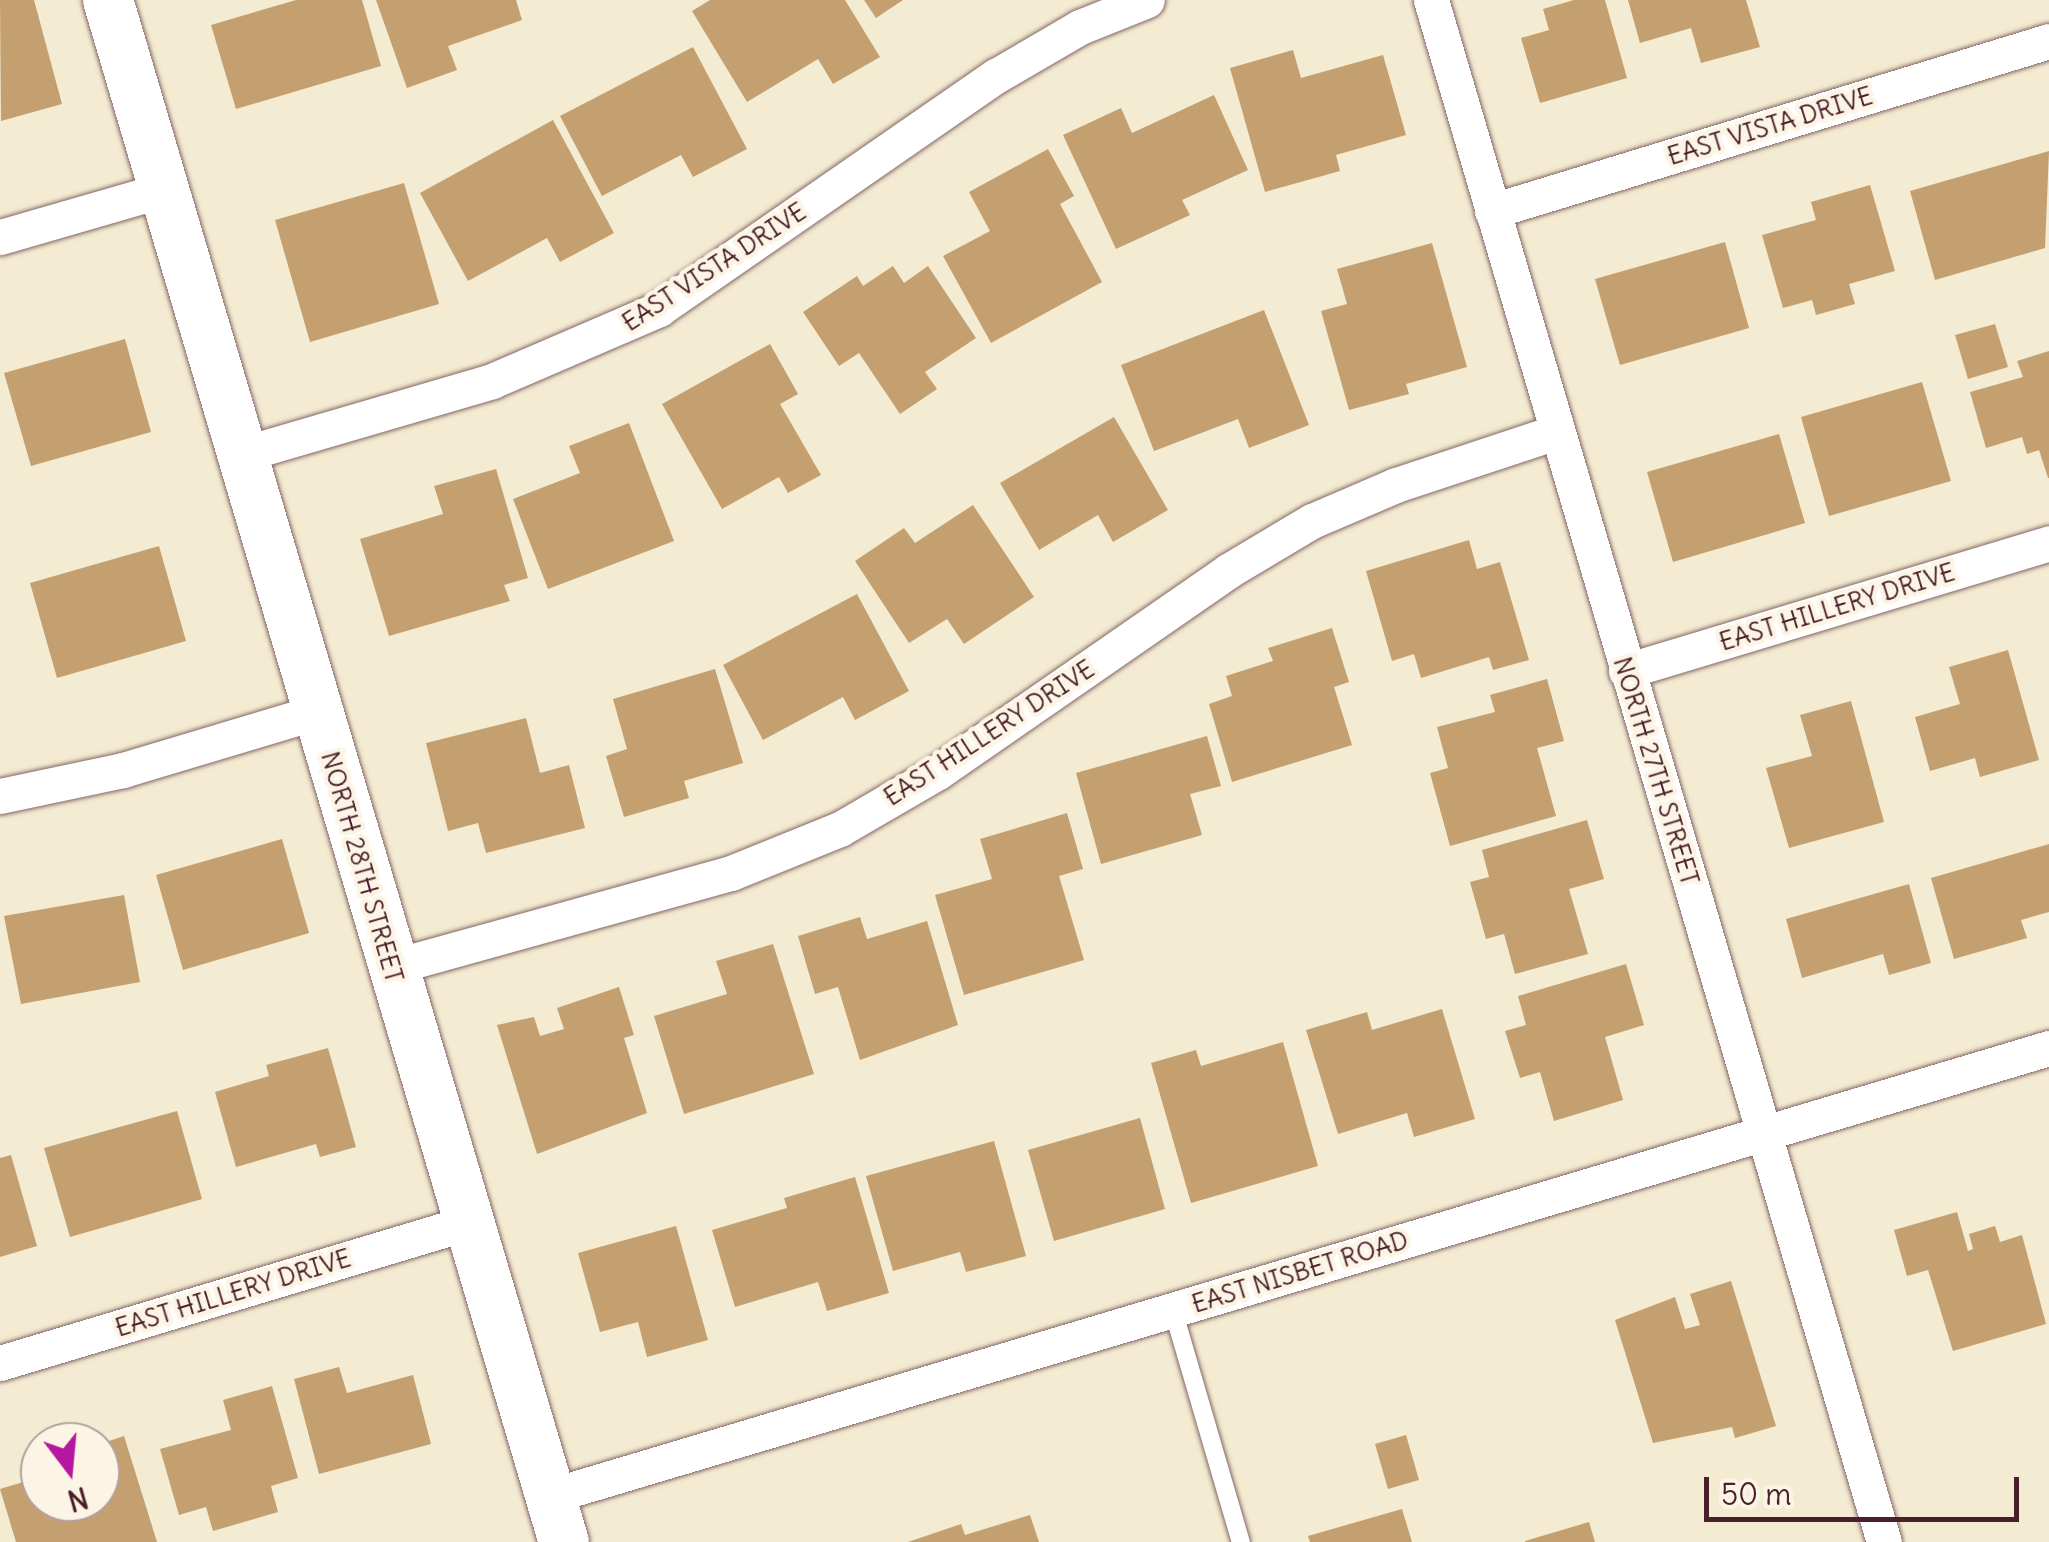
<!DOCTYPE html>
<html>
<head>
<meta charset="utf-8">
<style>
	body { margin:0 }
	#map { position:relative; width:2049px; height:1542px; overflow:hidden; background:#f3ebd2; font-family:Delius,sans-serif }
	div>[style] { position:absolute }
	.building>* { inset:0; background:#c4a071 }
	.roads { filter:drop-shadow(0 0 2px #856665) drop-shadow(0 0 2px #856665) }
	.lane>* { height:18px; margin:-9px; padding:0 9px; transform-origin:9px; border-radius:9px; background:#fff }
	.street>* { height:35px; margin:-17.5px; padding:0 17.5px; transform-origin:17.5px; border-radius:17.5px; background:#fff }
	.secondary>* { height:50px; margin:-25px; padding:0 25px; transform-origin:25px; border-radius:25px; background:#fff }
	span { translate:-50% -50%; white-space:nowrap; text-align:center; line-height:1.15; -webkit-text-stroke:9px #fcf5e5; paint-order:stroke }
	.street-label { font-size:25px; color:#4a1f2b }
	.north { position:absolute; left:20px; top:1422px; width:100px; height:100px; box-sizing:border-box; background:#fcf5e5; border:2px solid #b59f9b; border-radius:50%; rotate:164deg; font-size:28px; font-weight:700; line-height:40px; text-align:center; color:#4a1f2b }
	.north::after { content:''; display:block; margin:auto; width:35px; height:45px; background:#b5179e; clip-path:polygon(50% 0,100% 100%,50% 72%,0 100%) }
	.scale { position:absolute; left:1704px; top:1477px; width:315px; height:45px; box-sizing:border-box; border:5px solid #4a1f2b; border-top:0; padding-left:12px; font-size:30px; line-height:35px; white-space:nowrap; color:#4a1f2b; -webkit-text-stroke:8px #fcf5e5; paint-order:stroke }
</style>
</head>
<body>
<div id="map">
	<div class="building">
		<i style="clip-path:polygon(0 0,34px 0,62px 104px,1px 121px)"></i>
		<i style="clip-path:polygon(296px 0,362px 0,381px 66px,236px 109px,211px 25px)"></i>
		<i style="clip-path:polygon(376px 0,516px 0,522px 20px,448px 46px,457px 70px,407px 88px)"></i>
		<i style="clip-path:polygon(710px 0,845px 0,880px 57px,833px 84px,818px 59px,747px 102px,692px 11px)"></i>
		<i style="clip-path:polygon(864px 0,903px 0,876px 18px)"></i>
		<i style="clip-path:polygon(1574px 0,1605px 0,1627px 78px,1540px 103px,1521px 38px,1549px 30px,1543px 9px)"></i>
		<i style="clip-path:polygon(1628px 0,1746px 0,1760px 47px,1701px 63px,1691px 28px,1640px 43px)"></i>
		<i style="clip-path:polygon(693px 47px,747px 149px,693px 177px,681px 155px,602px 196px,560px 116px)"></i>
		<i style="clip-path:polygon(1293px 50px,1301px 78px,1383px 55px,1406px 135px,1336px 155px,1340px 171px,1265px 192px,1230px 68px)"></i>
		<i style="clip-path:polygon(1214px 95px,1248px 170px,1182px 200px,1190px 215px,1116px 249px,1063px 135px,1121px 108px,1132px 133px)"></i>
		<i style="clip-path:polygon(553px 120px,614px 233px,560px 262px,547px 238px,468px 281px,420px 193px)"></i>
		<i style="clip-path:polygon(1048px 149px,1074px 196px,1060px 204px,1102px 282px,991px 343px,943px 256px,990px 231px,969px 192px)"></i>
		<i style="clip-path:polygon(2049px 151px,2045px 248px,1935px 280px,1910px 191px)"></i>
		<i style="clip-path:polygon(404px 183px,439px 304px,310px 342px,275px 220px)"></i>
		<i style="clip-path:polygon(1870px 185px,1895px 271px,1849px 284px,1855px 304px,1816px 315px,1812px 300px,1783px 308px,1762px 235px,1816px 220px,1811px 202px)"></i>
		<i style="clip-path:polygon(1725px 242px,1749px 328px,1620px 365px,1595px 279px)"></i>
		<i style="clip-path:polygon(1432px 243px,1467px 367px,1406px 384px,1409px 394px,1349px 410px,1321px 311px,1347px 304px,1337px 269px)"></i>
		<i style="clip-path:polygon(893px 266px,904px 283px,928px 266px,976px 338px,925px 372px,937px 389px,900px 414px,859px 353px,839px 366px,803px 312px,857px 276px,863px 286px)"></i>
		<i style="clip-path:polygon(1264px 310px,1309px 425px,1249px 448px,1238px 419px,1154px 451px,1121px 365px)"></i>
		<i style="clip-path:polygon(1995px 324px,2008px 367px,1968px 379px,1955px 335px)"></i>
		<i style="clip-path:polygon(125px 339px,151px 432px,31px 466px,4px 373px)"></i>
		<i style="clip-path:polygon(770px 344px,798px 394px,780px 404px,821px 475px,788px 493px,779px 477px,722px 509px,662px 404px)"></i>
		<i style="clip-path:polygon(2049px 351px,2049px 478px,2048px 478px,2039px 450px,2027px 454px,2022px 437px,1986px 448px,1970px 392px,2023px 377px,2017px 361px)"></i>
		<i style="clip-path:polygon(1922px 382px,1951px 481px,1829px 516px,1801px 417px)"></i>
		<i style="clip-path:polygon(1114px 417px,1168px 510px,1113px 542px,1098px 515px,1039px 550px,1000px 483px)"></i>
		<i style="clip-path:polygon(629px 423px,674px 541px,548px 589px,513px 499px,580px 473px,569px 446px)"></i>
		<i style="clip-path:polygon(1779px 434px,1805px 523px,1673px 562px,1647px 472px)"></i>
		<i style="clip-path:polygon(496px 469px,528px 578px,504px 585px,510px 601px,389px 636px,360px 539px,443px 514px,434px 486px)"></i>
		<i style="clip-path:polygon(973px 505px,1034px 597px,964px 644px,947px 619px,909px 643px,855px 561px,904px 528px,915px 543px)"></i>
		<i style="clip-path:polygon(1469px 540px,1477px 569px,1500px 562px,1529px 660px,1493px 670px,1489px 657px,1421px 678px,1414px 654px,1392px 661px,1366px 571px)"></i>
		<i style="clip-path:polygon(159px 546px,186px 641px,57px 678px,30px 583px)"></i>
		<i style="clip-path:polygon(857px 594px,909px 691px,855px 720px,843px 697px,763px 740px,723px 665px)"></i>
		<i style="clip-path:polygon(1332px 628px,1349px 682px,1334px 687px,1352px 745px,1232px 782px,1209px 704px,1232px 696px,1226px 676px,1273px 661px,1268px 648px)"></i>
		<i style="clip-path:polygon(2008px 650px,2039px 760px,1980px 777px,1975px 758px,1930px 771px,1915px 717px,1960px 704px,1949px 667px)"></i>
		<i style="clip-path:polygon(715px 669px,743px 763px,684px 781px,689px 798px,624px 817px,606px 756px,627px 749px,613px 699px)"></i>
		<i style="clip-path:polygon(1547px 679px,1564px 741px,1537px 748px,1556px 816px,1450px 846px,1430px 773px,1448px 768px,1437px 727px,1495px 712px,1490px 695px)"></i>
		<i style="clip-path:polygon(1851px 701px,1884px 822px,1789px 848px,1766px 768px,1812px 756px,1800px 715px)"></i>
		<i style="clip-path:polygon(526px 718px,540px 773px,569px 765px,585px 828px,486px 853px,478px 823px,448px 831px,426px 743px)"></i>
		<i style="clip-path:polygon(1207px 736px,1221px 786px,1190px 794px,1202px 835px,1101px 864px,1076px 773px)"></i>
		<i style="clip-path:polygon(1067px 813px,1083px 869px,1059px 876px,1084px 960px,964px 995px,935px 895px,992px 879px,980px 839px)"></i>
		<i style="clip-path:polygon(1587px 820px,1604px 879px,1569px 889px,1588px 954px,1515px 974px,1504px 934px,1486px 939px,1470px 882px,1489px 877px,1482px 850px)"></i>
		<i style="clip-path:polygon(282px 839px,309px 933px,183px 970px,156px 875px)"></i>
		<i style="clip-path:polygon(2049px 844px,2049px 912px,2021px 920px,2027px 938px,1954px 959px,1931px 878px)"></i>
		<i style="clip-path:polygon(1909px 884px,1931px 963px,1889px 975px,1883px 954px,1802px 978px,1786px 919px)"></i>
		<i style="clip-path:polygon(124px 895px,140px 982px,21px 1004px,4px 916px)"></i>
		<i style="clip-path:polygon(860px 917px,867px 939px,927px 921px,958px 1025px,860px 1060px,838px 987px,815px 994px,798px 936px)"></i>
		<i style="clip-path:polygon(773px 944px,814px 1074px,684px 1114px,654px 1016px,727px 994px,716px 961px)"></i>
		<i style="clip-path:polygon(1626px 964px,1644px 1025px,1605px 1037px,1623px 1100px,1554px 1121px,1540px 1072px,1520px 1078px,1505px 1031px,1526px 1025px,1518px 996px)"></i>
		<i style="clip-path:polygon(619px 987px,634px 1035px,624px 1038px,647px 1113px,537px 1154px,497px 1025px,534px 1017px,540px 1036px,564px 1029px,557px 1008px)"></i>
		<i style="clip-path:polygon(1442px 1009px,1475px 1119px,1414px 1137px,1407px 1113px,1338px 1134px,1306px 1030px,1367px 1012px,1372px 1030px)"></i>
		<i style="clip-path:polygon(1283px 1042px,1318px 1166px,1191px 1203px,1151px 1063px,1196px 1050px,1201px 1066px)"></i>
		<i style="clip-path:polygon(328px 1048px,356px 1147px,320px 1157px,316px 1144px,236px 1167px,215px 1092px,269px 1076px,266px 1065px)"></i>
		<i style="clip-path:polygon(177px 1111px,202px 1199px,70px 1237px,44px 1148px)"></i>
		<i style="clip-path:polygon(1140px 1118px,1165px 1209px,1054px 1241px,1028px 1150px)"></i>
		<i style="clip-path:polygon(994px 1141px,1026px 1256px,966px 1272px,960px 1252px,893px 1271px,866px 1176px)"></i>
		<i style="clip-path:polygon(11px 1155px,37px 1246px,0 1257px,0 1158px)"></i>
		<i style="clip-path:polygon(855px 1177px,889px 1293px,827px 1311px,818px 1282px,735px 1307px,712px 1230px,787px 1208px,784px 1198px)"></i>
		<i style="clip-path:polygon(1957px 1212px,1968px 1251px,1973px 1249px,1969px 1234px,1995px 1226px,2000px 1242px,2022px 1235px,2046px 1324px,1953px 1351px,1928px 1270px,1907px 1276px,1894px 1230px)"></i>
		<i style="clip-path:polygon(676px 1226px,708px 1340px,647px 1357px,638px 1322px,600px 1332px,578px 1253px)"></i>
		<i style="clip-path:polygon(1731px 1281px,1776px 1426px,1735px 1438px,1732px 1427px,1653px 1443px,1615px 1320px,1675px 1297px,1685px 1329px,1700px 1325px,1690px 1294px)"></i>
		<i style="clip-path:polygon(339px 1367px,347px 1393px,413px 1375px,431px 1444px,319px 1474px,294px 1379px)"></i>
		<i style="clip-path:polygon(272px 1386px,298px 1478px,271px 1486px,278px 1512px,213px 1531px,206px 1507px,179px 1515px,160px 1449px,231px 1430px,223px 1400px)"></i>
		<i style="clip-path:polygon(1406px 1435px,1419px 1480px,1388px 1489px,1375px 1444px)"></i>
		<i style="clip-path:polygon(124px 1436px,157px 1542px,16px 1542px,0 1489px,40px 1477px,40px 1502px,100px 1502px,100px 1444px)"></i>
		<i style="clip-path:polygon(1402px 1509px,1412px 1542px,1310px 1542px,1308px 1536px)"></i>
		<i style="clip-path:polygon(1030px 1515px,1039px 1542px,908px 1542px,961px 1524px,965px 1535px)"></i>
		<i style="clip-path:polygon(1589px 1522px,1595px 1542px,1525px 1542px,1525px 1541px)"></i>
	</div>
	<div class="roads">
		<div class="lane">
			<i style="left:1173px;top:1310px;width:242px;rotate:73.7deg"></i>
		</div>
		<div class="street">
			<i style="left:1431px;top:0;width:1607px;rotate:73.63deg"></i>
			<i style="left:1492px;top:211px;width:582px;rotate:-16.97deg"></i>
			<i style="left:0;top:237px;width:170px;rotate:-16.1deg"></i>
			<i style="left:243px;top:454px;width:259px;rotate:-16.3deg"></i>
			<i style="left:492px;top:381px;width:182px;rotate:-23.3deg"></i>
			<i style="left:659px;top:309px;width:410px;rotate:-34.7deg"></i>
			<i style="left:996px;top:76px;width:97px;rotate:-30.3deg"></i>
			<i style="left:1080px;top:27px;width:72px;rotate:-21.9deg"></i>
			<i style="left:1626px;top:671px;width:442px;rotate:-16.8deg"></i>
			<i style="left:0;top:796px;width:126px;rotate:-11.9deg"></i>
			<i style="left:123px;top:770px;width:202px;rotate:-16.7deg"></i>
			<i style="left:392px;top:967px;width:352px;rotate:-15.5deg"></i>
			<i style="left:731px;top:873px;width:118px;rotate:-22deg"></i>
			<i style="left:840px;top:829px;width:113px;rotate:-30.2deg"></i>
			<i style="left:938px;top:772px;width:353px;rotate:-34.7deg"></i>
			<i style="left:1228px;top:571px;width:98px;rotate:-30.8deg"></i>
			<i style="left:1312px;top:521px;width:91px;rotate:-23.2deg"></i>
			<i style="left:1396px;top:485px;width:169px;rotate:-18.3deg"></i>
			<i style="left:0;top:1363px;width:488px;rotate:-16.7deg"></i>
			<i style="left:550px;top:1496px;width:1565px;rotate:-16.64deg"></i>
		</div>
		<div class="secondary">
			<i style="left:108px;top:0;width:1608px;rotate:73.53deg"></i>
		</div>
	</div>
	<div class="street-label">
		<span style="left:1770px;top:126px;rotate:-17deg">EAST VISTA DRIVE</span>
		<span style="left:714px;top:267px;rotate:-33deg">EAST VISTA DRIVE</span>
		<span style="left:1837px;top:607px;rotate:-17deg">EAST HILLERY DRIVE</span>
		<span style="left:989px;top:733px;rotate:-33deg">EAST HILLERY DRIVE</span>
		<span style="left:1656px;top:771px;rotate:73deg">NORTH 27TH STREET</span>
		<span style="left:362px;top:867px;rotate:74deg">NORTH 28TH STREET</span>
		<span style="left:1300px;top:1272px;rotate:-17deg">EAST NISBET ROAD</span>
		<span style="left:233px;top:1293px;rotate:-17deg">EAST HILLERY DRIVE</span>
	</div>
	<div class="north">N</div>
	<div class="scale">50 m</div>
</div>
</body>
</html>
